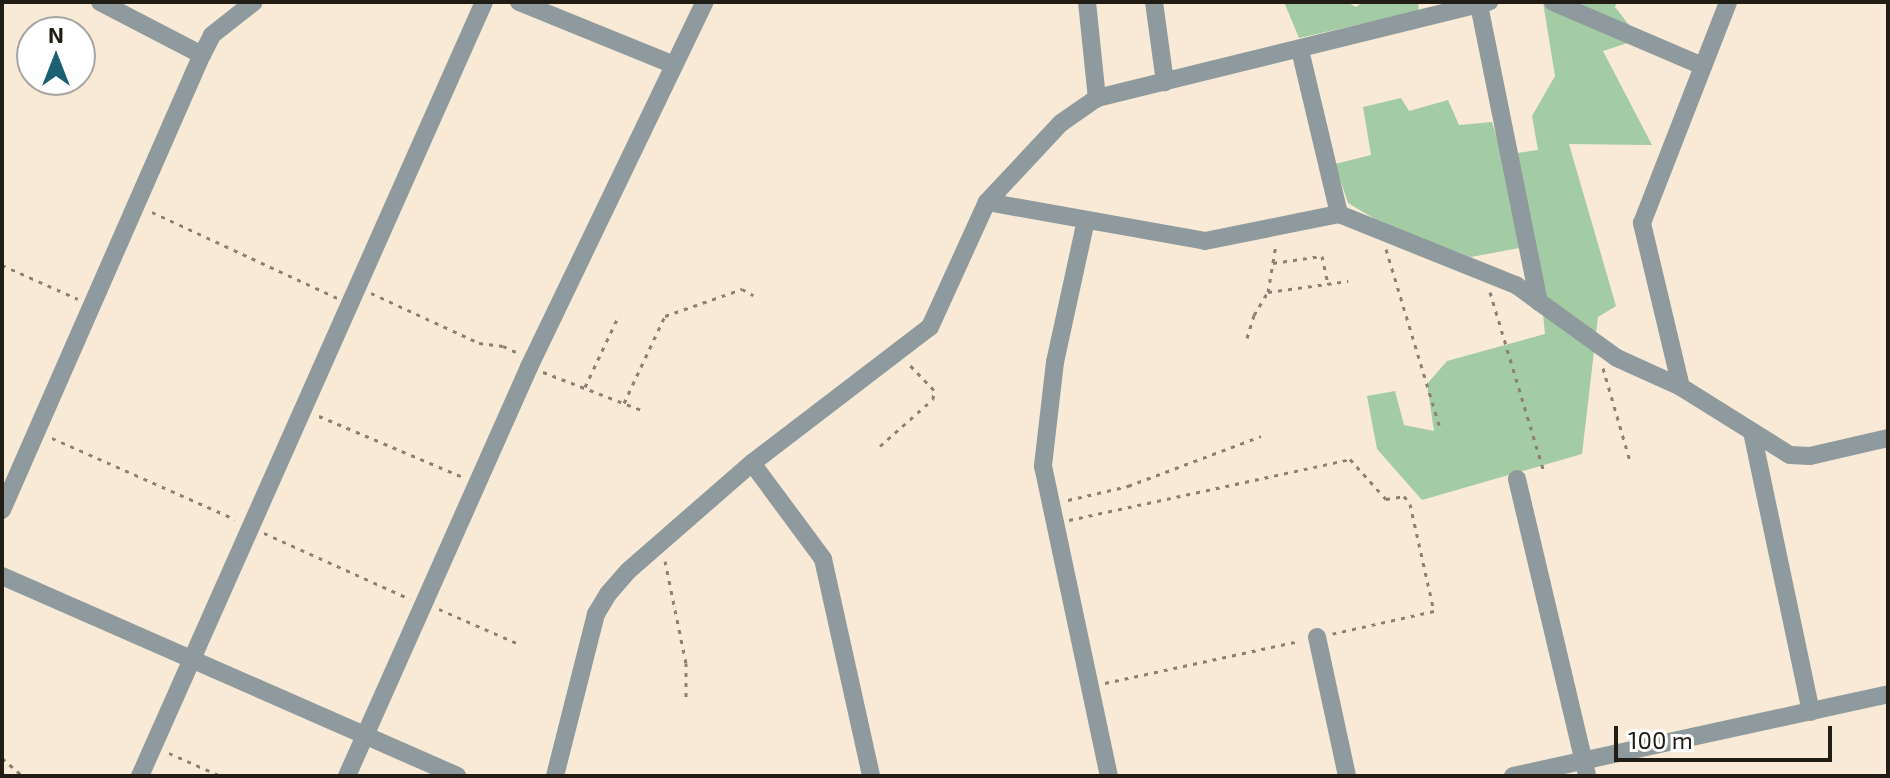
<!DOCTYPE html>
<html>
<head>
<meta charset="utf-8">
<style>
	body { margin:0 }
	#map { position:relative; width:1890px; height:778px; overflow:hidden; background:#f8ead6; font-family:"Exo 2",sans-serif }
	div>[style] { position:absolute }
	.green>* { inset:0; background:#a4cca4 }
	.path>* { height:3px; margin-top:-1.5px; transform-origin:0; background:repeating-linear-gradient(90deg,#8a8173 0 4px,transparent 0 10px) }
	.minor>* { height:18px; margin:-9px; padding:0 9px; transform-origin:9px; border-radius:9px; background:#8e9a9d }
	span { translate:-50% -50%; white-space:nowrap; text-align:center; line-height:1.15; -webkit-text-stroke:7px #fff; paint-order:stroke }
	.frame { position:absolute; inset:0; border:4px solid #211d15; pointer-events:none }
	.north { position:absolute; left:16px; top:16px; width:80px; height:80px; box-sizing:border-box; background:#fff; border:2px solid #a6a5a1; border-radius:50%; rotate:0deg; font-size:22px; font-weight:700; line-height:32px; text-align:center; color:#211d15 }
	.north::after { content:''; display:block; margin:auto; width:28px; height:36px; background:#1b6072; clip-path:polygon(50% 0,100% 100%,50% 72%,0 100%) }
	.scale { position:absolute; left:1614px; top:726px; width:218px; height:36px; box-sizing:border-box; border:4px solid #211d15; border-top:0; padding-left:10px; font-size:24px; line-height:28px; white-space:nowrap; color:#211d15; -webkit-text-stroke:6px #fff; paint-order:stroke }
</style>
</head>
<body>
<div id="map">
	<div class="green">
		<i style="clip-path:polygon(1284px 2px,1347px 2px,1356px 7px,1363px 2px,1418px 2px,1419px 11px,1299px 38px)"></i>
		<i style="clip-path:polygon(1543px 2px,1617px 2px,1615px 7px,1640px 39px,1603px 51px,1652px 145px,1569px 144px,1616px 306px,1598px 317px,1582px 454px,1422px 500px,1377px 449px,1367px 396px,1395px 391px,1404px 425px,1434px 431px,1427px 384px,1447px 361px,1545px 334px,1536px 245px,1471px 257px,1385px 225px,1348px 203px,1335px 164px,1371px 155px,1363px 107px,1401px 98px,1409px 111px,1448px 100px,1459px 125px,1492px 122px,1502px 155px,1538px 150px,1532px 116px,1555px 76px)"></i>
	</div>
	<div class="path">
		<i style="left:152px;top:212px;width:204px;rotate:24.9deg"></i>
		<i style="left:1386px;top:249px;width:184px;rotate:73.2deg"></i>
		<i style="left:1273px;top:263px;width:49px;rotate:-8.1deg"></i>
		<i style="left:1322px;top:256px;width:29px;rotate:78deg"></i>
		<i style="left:2px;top:265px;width:83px;rotate:24.1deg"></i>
		<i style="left:1268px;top:292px;width:81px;rotate:-7.8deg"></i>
		<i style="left:1490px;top:292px;width:185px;rotate:73.3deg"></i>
		<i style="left:371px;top:293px;width:119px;rotate:24.8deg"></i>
		<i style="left:479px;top:343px;width:24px;rotate:7deg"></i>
		<i style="left:503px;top:346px;width:17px;rotate:25deg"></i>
		<i style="left:1247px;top:338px;width:24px;rotate:-73deg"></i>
		<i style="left:1254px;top:315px;width:27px;rotate:-59deg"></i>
		<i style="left:1268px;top:292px;width:49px;rotate:-80.5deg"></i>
		<i style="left:1603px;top:368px;width:97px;rotate:73.8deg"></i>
		<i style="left:543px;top:372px;width:108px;rotate:21.1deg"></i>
		<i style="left:585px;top:387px;width:80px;rotate:-64.7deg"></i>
		<i style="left:624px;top:403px;width:96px;rotate:-64.8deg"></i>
		<i style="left:665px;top:316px;width:82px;rotate:-19.3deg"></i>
		<i style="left:742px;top:289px;width:13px;rotate:29deg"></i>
		<i style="left:319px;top:416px;width:156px;rotate:23deg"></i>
		<i style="left:52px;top:438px;width:200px;rotate:23.9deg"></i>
		<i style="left:880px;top:446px;width:71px;rotate:-41.6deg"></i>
		<i style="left:933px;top:399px;width:9px;rotate:-84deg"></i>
		<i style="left:934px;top:390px;width:36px;rotate:-134deg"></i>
		<i style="left:1068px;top:500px;width:62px;rotate:-13.1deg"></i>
		<i style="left:1128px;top:486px;width:142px;rotate:-20.6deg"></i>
		<i style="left:1069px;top:520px;width:288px;rotate:-12.2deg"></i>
		<i style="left:1350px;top:459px;width:54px;rotate:48deg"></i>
		<i style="left:1386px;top:499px;width:18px;rotate:-9deg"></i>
		<i style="left:1404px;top:496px;width:10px;rotate:53deg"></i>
		<i style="left:1410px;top:504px;width:110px;rotate:77.4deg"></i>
		<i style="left:1434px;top:611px;width:106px;rotate:167.4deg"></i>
		<i style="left:264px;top:533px;width:160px;rotate:24.3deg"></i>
		<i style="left:665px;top:561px;width:104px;rotate:78.4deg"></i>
		<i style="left:686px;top:663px;width:36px;rotate:90deg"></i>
		<i style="left:439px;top:609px;width:85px;rotate:23.6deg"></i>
		<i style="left:1105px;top:683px;width:199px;rotate:-12.2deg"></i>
		<i style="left:169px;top:753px;width:57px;rotate:23.9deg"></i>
		<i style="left:2px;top:758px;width:28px;rotate:41deg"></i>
	</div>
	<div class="minor">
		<i style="left:100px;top:2px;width:115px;rotate:27.5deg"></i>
		<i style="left:519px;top:2px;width:167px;rotate:22.1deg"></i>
		<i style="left:1087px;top:2px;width:97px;rotate:84.1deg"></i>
		<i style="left:1154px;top:2px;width:81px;rotate:82.2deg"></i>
		<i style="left:1553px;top:2px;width:162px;rotate:23.2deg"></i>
		<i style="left:1479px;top:5px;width:303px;rotate:78.6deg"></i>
		<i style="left:1300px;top:50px;width:169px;rotate:76.6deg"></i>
		<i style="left:987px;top:202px;width:221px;rotate:10.1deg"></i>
		<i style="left:1205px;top:241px;width:137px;rotate:-11.4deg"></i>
		<i style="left:1339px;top:214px;width:191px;rotate:21.9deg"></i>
		<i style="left:1516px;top:285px;width:125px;rotate:35.9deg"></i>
		<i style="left:1617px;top:358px;width:70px;rotate:24.4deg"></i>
		<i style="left:1681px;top:387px;width:128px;rotate:32deg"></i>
		<i style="left:1790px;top:455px;width:20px;rotate:3deg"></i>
		<i style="left:1810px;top:456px;width:80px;rotate:-13deg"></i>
		<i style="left:1086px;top:220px;width:145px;rotate:102.3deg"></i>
		<i style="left:1055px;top:362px;width:105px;rotate:96.6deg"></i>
		<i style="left:1043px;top:466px;width:317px;rotate:78deg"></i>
		<i style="left:1681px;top:387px;width:169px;rotate:-103.4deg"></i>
		<i style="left:1642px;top:223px;width:237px;rotate:-68.7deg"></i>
		<i style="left:1752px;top:432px;width:286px;rotate:78.1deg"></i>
		<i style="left:752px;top:463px;width:119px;rotate:53.5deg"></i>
		<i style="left:823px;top:559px;width:222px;rotate:77.5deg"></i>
		<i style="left:1517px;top:479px;width:305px;rotate:76.7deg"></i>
		<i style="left:2px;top:510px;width:497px;rotate:-66.3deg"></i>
		<i style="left:202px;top:55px;width:22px;rotate:-63deg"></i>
		<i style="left:212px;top:35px;width:53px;rotate:-38.2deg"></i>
		<i style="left:2px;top:576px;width:497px;rotate:23.7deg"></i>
		<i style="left:1317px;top:637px;width:142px;rotate:77.8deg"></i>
		<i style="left:140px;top:776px;width:847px;rotate:-66.04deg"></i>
		<i style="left:347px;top:776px;width:448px;rotate:-66deg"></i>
		<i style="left:529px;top:367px;width:405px;rotate:-64.3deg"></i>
		<i style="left:555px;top:776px;width:167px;rotate:-75.8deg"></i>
		<i style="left:596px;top:614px;width:23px;rotate:-59deg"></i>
		<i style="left:608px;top:594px;width:30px;rotate:-49deg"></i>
		<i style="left:628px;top:571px;width:164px;rotate:-41.1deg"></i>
		<i style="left:752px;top:463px;width:224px;rotate:-37.4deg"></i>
		<i style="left:930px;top:327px;width:137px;rotate:-65.5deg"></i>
		<i style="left:987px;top:202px;width:108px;rotate:-46.9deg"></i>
		<i style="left:1061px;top:123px;width:44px;rotate:-34.8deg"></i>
		<i style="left:1097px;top:98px;width:404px;rotate:-13.8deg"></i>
		<i style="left:1513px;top:776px;width:384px;rotate:-12.3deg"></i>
	</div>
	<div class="frame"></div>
	<div class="north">N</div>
	<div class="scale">100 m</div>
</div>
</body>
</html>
